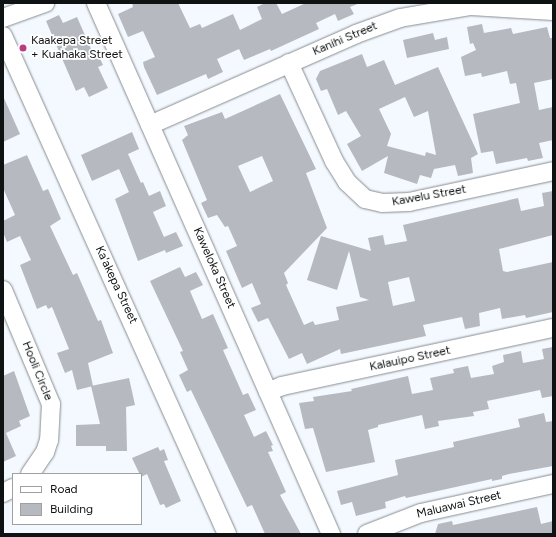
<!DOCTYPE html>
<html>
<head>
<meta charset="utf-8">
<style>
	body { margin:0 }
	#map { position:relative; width:556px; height:537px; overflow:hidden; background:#f3f9fe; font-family:Figtree,sans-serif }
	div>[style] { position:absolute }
	.building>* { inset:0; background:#b6bac0 }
	.roads { filter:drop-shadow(0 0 1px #868c90) drop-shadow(0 0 1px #868c90) }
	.minor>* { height:18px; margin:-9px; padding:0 9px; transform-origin:9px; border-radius:9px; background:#fff }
	.dots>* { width:11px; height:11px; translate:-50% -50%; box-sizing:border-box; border:2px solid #fff; border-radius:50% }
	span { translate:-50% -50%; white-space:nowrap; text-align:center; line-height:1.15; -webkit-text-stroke:3.5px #fff; paint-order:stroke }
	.street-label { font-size:12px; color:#0f1213 }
	.poi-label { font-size:12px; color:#0f1213 }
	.left { translate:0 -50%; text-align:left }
	.frame { position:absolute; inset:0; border:4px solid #0f1213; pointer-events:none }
	.legend { position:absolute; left:12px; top:473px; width:130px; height:52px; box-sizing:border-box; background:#fff; border:1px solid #9fa0a1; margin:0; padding:5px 7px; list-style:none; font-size:12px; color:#0f1213 }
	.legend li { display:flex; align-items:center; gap:8px; height:20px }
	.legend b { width:20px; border:1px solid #9fa0a1 }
</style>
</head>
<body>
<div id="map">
	<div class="building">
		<i style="clip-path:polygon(132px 3px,178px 3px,190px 28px,200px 24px,202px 28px,233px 14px,240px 30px,262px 19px,257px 7px,265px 3px,276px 3px,282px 14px,306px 3px,360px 3px,350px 7px,354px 14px,338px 21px,335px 14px,316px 23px,319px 29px,271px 51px,270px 49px,244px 60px,239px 49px,217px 59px,223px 72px,208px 79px,206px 74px,157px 95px,144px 67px,143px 62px,155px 57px,143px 31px,128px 37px,118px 14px,133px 7px)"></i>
		<i style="clip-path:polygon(59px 15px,63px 23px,77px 17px,92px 51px,96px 50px,103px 65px,98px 67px,108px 88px,89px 97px,84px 87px,76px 91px,46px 21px)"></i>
		<i style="clip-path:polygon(482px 24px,484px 33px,511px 28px,513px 34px,547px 27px,550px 38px,553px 38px,553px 79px,534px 83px,539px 110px,553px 107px,553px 140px,539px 143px,543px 158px,528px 161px,527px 158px,496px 164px,493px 151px,481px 153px,473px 114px,520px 103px,516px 83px,510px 84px,507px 71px,482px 77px,481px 73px,465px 76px,461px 57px,476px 50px,473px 43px,470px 44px,467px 27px)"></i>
		<i style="clip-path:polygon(433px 33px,435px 40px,447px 37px,449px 49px,407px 58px,403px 40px)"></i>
		<i style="clip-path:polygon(evenodd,362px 54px,367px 67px,384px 60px,395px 85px,438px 67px,478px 154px,471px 158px,473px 173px,458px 176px,455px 165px,434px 169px,431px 178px,420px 175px,417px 184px,384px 173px,388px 156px,362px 171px,347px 144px,361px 136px,346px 111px,338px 115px,327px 89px,321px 91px,316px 79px,320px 71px,362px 54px,405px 97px,414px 117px,428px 111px,436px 155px,426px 152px,425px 156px,387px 146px,391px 134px,379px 109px,405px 97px)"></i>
		<i style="clip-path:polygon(evenodd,280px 94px,316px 169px,306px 173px,327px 228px,284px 273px,288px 283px,286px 285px,304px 325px,313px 321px,315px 325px,339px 320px,336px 307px,369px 300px,360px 297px,349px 251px,337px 290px,307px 280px,321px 236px,371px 251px,368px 238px,383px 235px,385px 245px,407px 241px,403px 225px,518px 198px,521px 211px,544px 206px,542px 193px,553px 191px,553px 235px,499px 249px,503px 271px,507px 272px,553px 262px,553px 312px,526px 318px,525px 315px,502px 319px,500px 308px,479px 313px,480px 326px,465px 329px,462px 317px,423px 325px,426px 336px,341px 354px,340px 349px,307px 364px,302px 353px,289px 359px,268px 318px,258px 322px,251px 308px,261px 304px,252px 283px,242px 288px,226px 251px,237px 246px,228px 226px,225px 227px,217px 215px,208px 218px,201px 203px,207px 200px,182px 140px,188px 135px,184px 126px,222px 112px,225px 119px,280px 94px,262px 156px,273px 181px,250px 192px,238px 166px,262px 156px,280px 94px,409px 277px,415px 301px,393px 306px,388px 282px,409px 277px)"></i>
		<i style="clip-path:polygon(3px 96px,20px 134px,3px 142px)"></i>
		<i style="clip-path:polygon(132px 132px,139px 149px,128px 154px,141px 183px,143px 182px,149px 196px,160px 191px,166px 206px,153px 212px,164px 237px,176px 232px,183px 246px,166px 253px,165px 250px,138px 261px,115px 199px,129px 192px,119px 169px,92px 181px,81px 155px)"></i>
		<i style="clip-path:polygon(27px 155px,43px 191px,48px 189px,61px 219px,50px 226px,73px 275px,77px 273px,98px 321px,101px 320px,113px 353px,88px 363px,93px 386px,77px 390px,72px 370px,65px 373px,57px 353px,69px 349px,52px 307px,48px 309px,46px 305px,37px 309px,20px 265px,31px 260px,20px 236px,7px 242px,3px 232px,3px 221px,15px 215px,3px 188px,3px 165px)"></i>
		<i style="clip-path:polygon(180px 267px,185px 277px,196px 272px,203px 285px,190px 291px,202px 319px,213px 314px,228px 348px,223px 350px,243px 395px,248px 393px,256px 410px,244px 415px,254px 437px,266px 431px,273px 445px,271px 446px,273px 451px,268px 452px,286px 492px,280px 495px,301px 534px,265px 534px,252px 505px,247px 507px,191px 390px,187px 392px,179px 375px,188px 370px,180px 352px,183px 351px,150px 281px)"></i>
		<i style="clip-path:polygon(553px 347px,553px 396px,542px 398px,540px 390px,487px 401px,489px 409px,473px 412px,474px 416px,438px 421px,439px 426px,425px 429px,422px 415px,378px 425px,378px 427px,368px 430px,375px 462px,326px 472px,313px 428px,305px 429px,299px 403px,314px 401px,313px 397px,352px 391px,351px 389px,408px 376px,412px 394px,433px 390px,430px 378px,454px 373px,453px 369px,468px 366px,471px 378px,494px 374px,492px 366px,504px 362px,503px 355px,521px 351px,523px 363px,544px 359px,542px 349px)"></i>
		<i style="clip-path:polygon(14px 371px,30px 416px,19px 421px,21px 426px,6px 433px,16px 456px,3px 462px,3px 376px)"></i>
		<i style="clip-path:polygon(129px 378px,135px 405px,126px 407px,127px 451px,106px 451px,106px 446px,76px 446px,76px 425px,100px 424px,91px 386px)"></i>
		<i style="clip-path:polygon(544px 413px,546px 422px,553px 421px,553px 466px,509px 474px,502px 476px,502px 479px,492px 481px,492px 479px,406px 498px,405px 496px,385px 502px,386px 508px,356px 516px,352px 502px,341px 505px,337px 491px,398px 475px,395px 460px,454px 447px,453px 442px,520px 427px,518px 419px)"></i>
		<i style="clip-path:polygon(158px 447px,160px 451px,164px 449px,168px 460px,164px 461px,166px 466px,181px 501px,166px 508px,164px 504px,160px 505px,147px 474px,141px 477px,132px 458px)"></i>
		<i style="clip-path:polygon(537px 507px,541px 524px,553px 521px,553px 534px,435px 534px,438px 524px,452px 521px,453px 525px)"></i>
	</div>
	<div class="roads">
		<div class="minor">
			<i style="left:96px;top:3px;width:581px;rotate:66.13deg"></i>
			<i style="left:3px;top:18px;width:45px;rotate:-19.7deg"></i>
			<i style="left:3px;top:36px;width:546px;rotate:65.78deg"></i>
			<i style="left:289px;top:63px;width:108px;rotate:65.3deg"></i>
			<i style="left:334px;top:161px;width:25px;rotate:58deg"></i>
			<i style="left:347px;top:182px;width:25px;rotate:43deg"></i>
			<i style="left:365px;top:199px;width:17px;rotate:13deg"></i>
			<i style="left:382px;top:203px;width:27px;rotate:-2deg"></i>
			<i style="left:409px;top:202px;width:147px;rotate:-12.1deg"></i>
			<i style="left:150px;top:125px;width:225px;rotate:-23.8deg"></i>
			<i style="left:356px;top:34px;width:47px;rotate:-20deg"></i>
			<i style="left:400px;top:18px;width:72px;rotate:-9.6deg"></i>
			<i style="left:471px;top:6px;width:82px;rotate:3.5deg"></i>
			<i style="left:3px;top:290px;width:124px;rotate:67.2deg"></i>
			<i style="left:51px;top:404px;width:36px;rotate:93deg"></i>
			<i style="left:49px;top:440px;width:13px;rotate:108deg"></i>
			<i style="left:45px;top:452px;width:27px;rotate:124deg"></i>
			<i style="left:268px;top:392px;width:15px;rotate:-23deg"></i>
			<i style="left:282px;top:386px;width:277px;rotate:-12.1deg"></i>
			<i style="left:3px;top:493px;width:11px;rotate:-27deg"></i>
			<i style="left:367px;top:534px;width:58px;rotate:-21.3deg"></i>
			<i style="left:421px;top:513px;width:135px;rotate:-12.4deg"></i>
		</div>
	</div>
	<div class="dots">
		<i style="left:23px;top:48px;background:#bc3a82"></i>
	</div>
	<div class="street-label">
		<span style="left:345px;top:39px;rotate:-23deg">Kanihi Street</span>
		<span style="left:429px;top:196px;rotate:-10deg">Kawelu Street</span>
		<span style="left:214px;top:268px;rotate:66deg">Kaweloka Street</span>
		<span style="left:116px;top:285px;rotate:65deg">Ka'akepa Street</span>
		<span style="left:410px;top:359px;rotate:-12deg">Kalauipo Street</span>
		<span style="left:37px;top:371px;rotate:68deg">Hooli Circle</span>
		<span style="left:459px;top:505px;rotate:-13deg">Maluawai Street</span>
	</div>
	<div class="poi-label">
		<span class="left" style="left:31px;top:48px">Kaakepa Street<br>+ Kuahaka Street</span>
	</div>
	<div class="frame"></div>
	<ul class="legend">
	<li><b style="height:5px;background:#fff"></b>Road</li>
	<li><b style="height:11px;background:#b6bac0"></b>Building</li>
	</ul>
</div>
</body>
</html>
